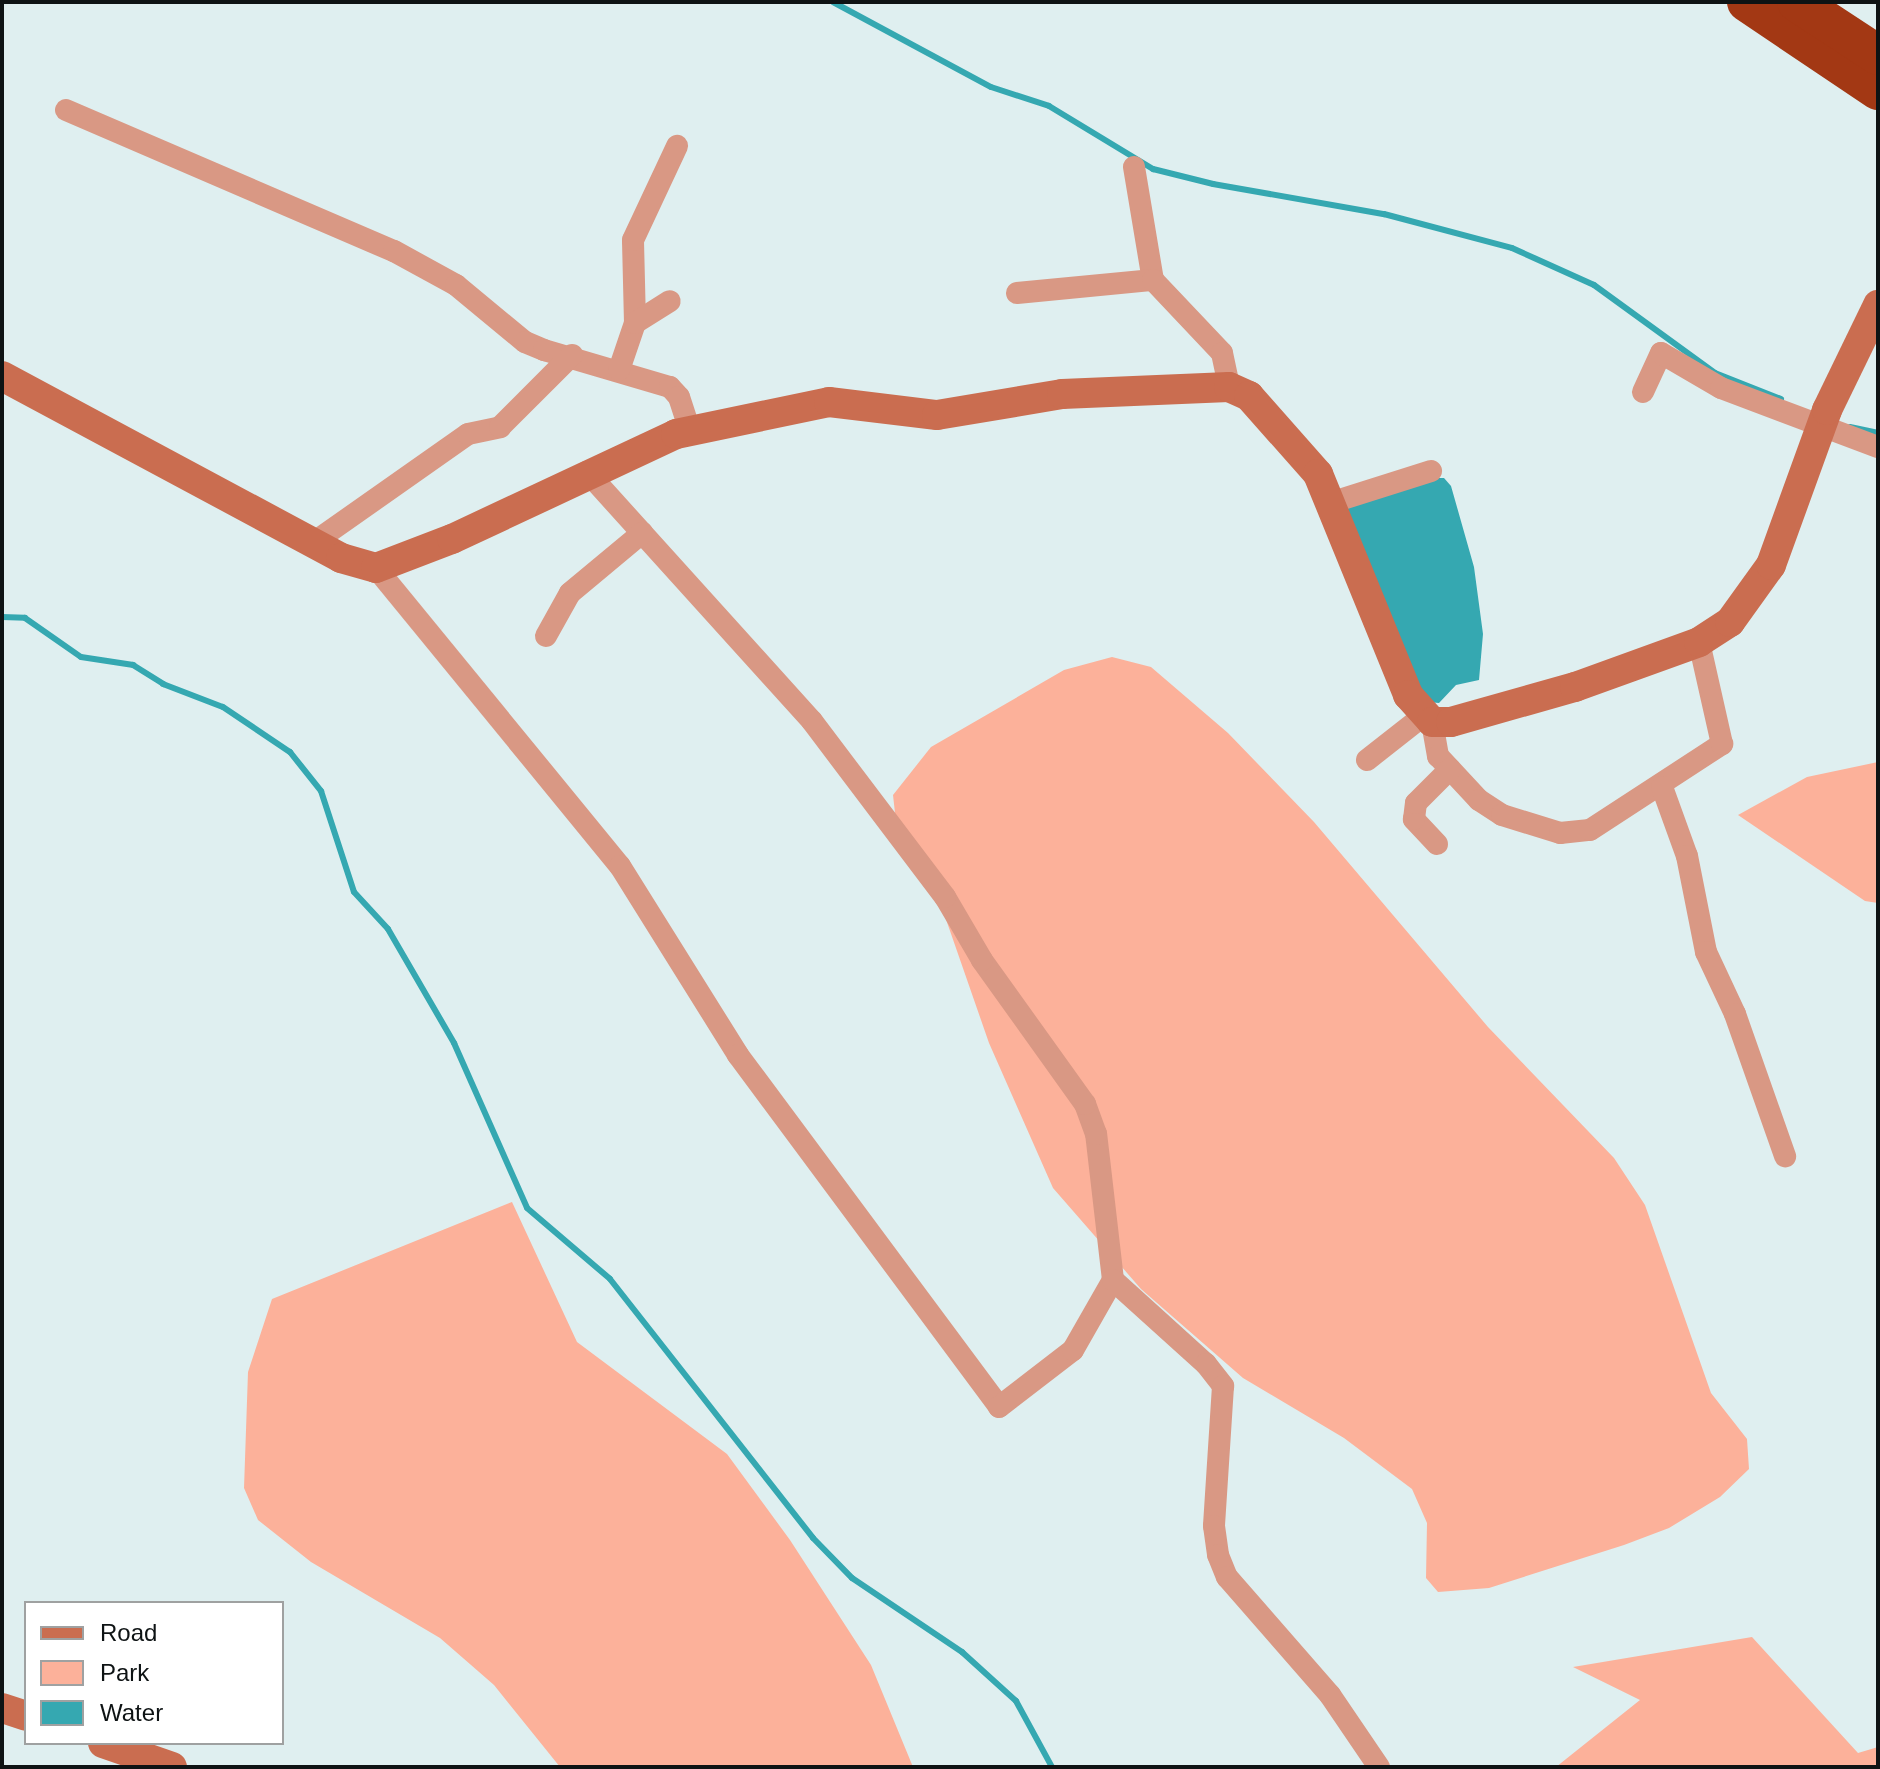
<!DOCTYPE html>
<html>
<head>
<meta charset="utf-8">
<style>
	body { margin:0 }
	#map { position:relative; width:1880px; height:1769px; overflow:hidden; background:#dfeff0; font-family:Arial,sans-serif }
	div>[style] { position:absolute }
	.green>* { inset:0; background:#fcb19a }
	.water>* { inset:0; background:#35a8b1 }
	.stream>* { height:6px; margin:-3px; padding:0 3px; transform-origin:3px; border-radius:3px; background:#35a8b1 }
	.street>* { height:22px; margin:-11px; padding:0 11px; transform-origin:11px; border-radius:11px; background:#d99884 }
	.secondary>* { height:30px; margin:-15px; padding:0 15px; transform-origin:15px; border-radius:15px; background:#ca6d50 }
	.highway>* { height:40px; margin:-20px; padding:0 20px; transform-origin:20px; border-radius:20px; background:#a33814 }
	span { translate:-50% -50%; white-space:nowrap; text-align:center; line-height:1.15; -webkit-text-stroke:7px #fff; paint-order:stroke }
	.frame { position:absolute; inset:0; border:4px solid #0e1314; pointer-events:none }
	.legend { position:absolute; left:24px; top:1601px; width:260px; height:144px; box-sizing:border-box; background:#fff; border:2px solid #9fa1a1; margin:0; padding:10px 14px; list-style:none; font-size:24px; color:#0e1314 }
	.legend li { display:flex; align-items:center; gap:16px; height:40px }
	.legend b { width:40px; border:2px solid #9fa1a1 }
</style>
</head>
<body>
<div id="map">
	<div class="green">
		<i style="clip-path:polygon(1112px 657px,1151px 667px,1228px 733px,1314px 822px,1488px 1027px,1614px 1158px,1645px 1205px,1711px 1393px,1747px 1439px,1749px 1469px,1720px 1497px,1669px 1528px,1624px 1545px,1489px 1588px,1438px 1592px,1426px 1578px,1427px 1523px,1412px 1489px,1344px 1438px,1243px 1378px,1141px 1289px,1053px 1188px,989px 1043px,941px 905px,896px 822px,893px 795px,931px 747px,1064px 670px)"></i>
		<i style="clip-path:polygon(1878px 762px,1878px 903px,1865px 901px,1738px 815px,1807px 777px)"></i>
		<i style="clip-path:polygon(512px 1202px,577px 1342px,727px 1454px,790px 1540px,871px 1665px,913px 1767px,560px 1767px,494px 1685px,440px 1638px,311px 1562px,258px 1520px,244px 1488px,248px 1372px,272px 1299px)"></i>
		<i style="clip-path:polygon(1752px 1637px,1858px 1753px,1878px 1747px,1878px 1767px,1556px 1767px,1640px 1700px,1573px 1667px)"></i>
	</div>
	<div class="water">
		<i style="clip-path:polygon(1424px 478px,1444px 478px,1451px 486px,1474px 567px,1483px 634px,1479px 680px,1456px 685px,1439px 703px,1428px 702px,1418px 685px,1344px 507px)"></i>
	</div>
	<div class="stream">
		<i style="left:833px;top:2px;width:179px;rotate:28.3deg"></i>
		<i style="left:991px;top:87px;width:61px;rotate:18.1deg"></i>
		<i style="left:1049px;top:106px;width:122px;rotate:31.2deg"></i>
		<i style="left:1153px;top:169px;width:62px;rotate:14deg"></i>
		<i style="left:1213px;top:184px;width:174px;rotate:10deg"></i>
		<i style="left:1384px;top:214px;width:132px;rotate:14.9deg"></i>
		<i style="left:1512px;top:248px;width:90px;rotate:24.3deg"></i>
		<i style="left:1594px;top:285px;width:150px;rotate:36deg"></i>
		<i style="left:1715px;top:373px;width:71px;rotate:21.5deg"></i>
		<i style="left:1850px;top:427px;width:29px;rotate:12deg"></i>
		<i style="left:2px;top:617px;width:23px;rotate:2deg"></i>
		<i style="left:25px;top:618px;width:68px;rotate:34.9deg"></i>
		<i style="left:81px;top:657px;width:53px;rotate:8.7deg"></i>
		<i style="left:133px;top:665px;width:36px;rotate:32deg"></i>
		<i style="left:163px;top:684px;width:64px;rotate:21deg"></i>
		<i style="left:223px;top:707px;width:81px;rotate:33.9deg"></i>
		<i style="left:290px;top:752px;width:50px;rotate:51.5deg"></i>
		<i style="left:321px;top:791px;width:106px;rotate:71.9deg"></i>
		<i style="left:354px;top:892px;width:50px;rotate:47.4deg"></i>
		<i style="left:388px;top:929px;width:132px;rotate:59.9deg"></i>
		<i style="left:454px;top:1043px;width:180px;rotate:66.1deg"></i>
		<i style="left:527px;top:1208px;width:109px;rotate:40.5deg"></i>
		<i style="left:610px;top:1279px;width:329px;rotate:51.9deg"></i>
		<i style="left:813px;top:1538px;width:56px;rotate:45.7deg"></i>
		<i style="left:852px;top:1578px;width:133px;rotate:33.9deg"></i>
		<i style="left:962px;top:1652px;width:73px;rotate:42.2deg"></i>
		<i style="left:1016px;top:1701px;width:75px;rotate:61.4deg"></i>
	</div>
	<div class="street">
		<i style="left:66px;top:110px;width:357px;rotate:23.3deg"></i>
		<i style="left:394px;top:251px;width:71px;rotate:28.7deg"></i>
		<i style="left:456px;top:285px;width:89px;rotate:39.6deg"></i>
		<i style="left:525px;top:342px;width:21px;rotate:23deg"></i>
		<i style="left:544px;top:350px;width:131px;rotate:16.4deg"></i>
		<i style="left:670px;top:387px;width:13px;rotate:48deg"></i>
		<i style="left:679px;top:397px;width:36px;rotate:72deg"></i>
		<i style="left:1134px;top:167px;width:115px;rotate:80.5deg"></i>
		<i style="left:1017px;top:293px;width:137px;rotate:-5.5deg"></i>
		<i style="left:1153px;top:280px;width:100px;rotate:46.6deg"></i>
		<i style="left:1222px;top:353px;width:35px;rotate:78deg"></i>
		<i style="left:635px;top:323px;width:83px;rotate:-91.4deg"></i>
		<i style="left:633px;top:240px;width:104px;rotate:-64.9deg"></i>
		<i style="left:619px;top:370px;width:50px;rotate:-71.2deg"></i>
		<i style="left:635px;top:323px;width:41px;rotate:-32.2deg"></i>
		<i style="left:1643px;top:392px;width:43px;rotate:-65.2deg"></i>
		<i style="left:1661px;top:353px;width:69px;rotate:30.3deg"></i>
		<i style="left:1721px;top:388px;width:168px;rotate:20.6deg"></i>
		<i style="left:1330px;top:503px;width:106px;rotate:-17.6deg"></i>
		<i style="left:313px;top:543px;width:189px;rotate:-35.1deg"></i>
		<i style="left:468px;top:434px;width:33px;rotate:-12deg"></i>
		<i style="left:500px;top:427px;width:102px;rotate:-45deg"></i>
		<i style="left:376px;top:568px;width:385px;rotate:50.7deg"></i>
		<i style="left:620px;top:866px;width:223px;rotate:58deg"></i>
		<i style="left:738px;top:1055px;width:438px;rotate:53.4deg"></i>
		<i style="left:999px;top:1407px;width:93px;rotate:-37.6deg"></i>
		<i style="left:1073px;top:1350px;width:81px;rotate:-60.3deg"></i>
		<i style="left:1113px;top:1280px;width:147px;rotate:-96.6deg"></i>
		<i style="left:1096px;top:1134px;width:32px;rotate:-110deg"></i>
		<i style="left:1085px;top:1104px;width:177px;rotate:-125.6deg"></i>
		<i style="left:982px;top:960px;width:73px;rotate:-120.4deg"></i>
		<i style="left:945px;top:897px;width:221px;rotate:-127.1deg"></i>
		<i style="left:812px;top:721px;width:336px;rotate:-132.1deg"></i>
		<i style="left:546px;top:636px;width:49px;rotate:-60.8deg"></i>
		<i style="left:570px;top:593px;width:94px;rotate:-39.8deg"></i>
		<i style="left:1432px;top:722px;width:35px;rotate:80deg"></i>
		<i style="left:1438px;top:756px;width:60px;rotate:47deg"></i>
		<i style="left:1479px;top:800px;width:27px;rotate:33deg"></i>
		<i style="left:1502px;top:815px;width:61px;rotate:17.2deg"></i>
		<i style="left:1560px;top:833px;width:30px;rotate:-6deg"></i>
		<i style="left:1590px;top:830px;width:158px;rotate:-33.1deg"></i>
		<i style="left:1722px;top:744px;width:105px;rotate:-102.7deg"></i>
		<i style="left:1367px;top:760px;width:71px;rotate:-38.2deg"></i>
		<i style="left:1662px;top:787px;width:73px;rotate:70.1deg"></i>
		<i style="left:1687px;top:856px;width:98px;rotate:78.8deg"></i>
		<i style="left:1706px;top:952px;width:68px;rotate:64.9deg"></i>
		<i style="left:1735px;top:1014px;width:151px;rotate:70.6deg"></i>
		<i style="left:1437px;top:844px;width:34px;rotate:-133deg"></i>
		<i style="left:1414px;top:819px;width:16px;rotate:-83deg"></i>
		<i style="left:1416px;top:803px;width:48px;rotate:-45deg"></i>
		<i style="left:1113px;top:1280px;width:125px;rotate:42.1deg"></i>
		<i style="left:1206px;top:1364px;width:28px;rotate:52deg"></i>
		<i style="left:1223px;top:1386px;width:140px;rotate:93.7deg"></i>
		<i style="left:1214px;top:1526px;width:29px;rotate:82deg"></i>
		<i style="left:1218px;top:1555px;width:24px;rotate:68deg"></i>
		<i style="left:1227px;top:1577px;width:157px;rotate:48.9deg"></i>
		<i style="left:1330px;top:1695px;width:87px;rotate:55.8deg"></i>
	</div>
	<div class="secondary">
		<i style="left:2px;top:376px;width:385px;rotate:28.2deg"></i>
		<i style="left:341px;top:558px;width:36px;rotate:16deg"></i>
		<i style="left:376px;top:568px;width:81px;rotate:-20.9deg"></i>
		<i style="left:452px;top:539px;width:247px;rotate:-25.1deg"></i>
		<i style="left:676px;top:434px;width:156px;rotate:-11.8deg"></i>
		<i style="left:829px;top:402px;width:109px;rotate:6.9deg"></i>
		<i style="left:937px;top:415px;width:127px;rotate:-9.5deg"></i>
		<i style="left:1062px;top:394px;width:167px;rotate:-2.4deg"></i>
		<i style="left:1229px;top:387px;width:22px;rotate:24deg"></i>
		<i style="left:1249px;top:396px;width:104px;rotate:48.5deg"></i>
		<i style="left:1318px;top:474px;width:239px;rotate:67.8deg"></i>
		<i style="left:1408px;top:695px;width:36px;rotate:48deg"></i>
		<i style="left:1432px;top:722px;width:19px"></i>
		<i style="left:1451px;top:722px;width:129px;rotate:-15.8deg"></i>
		<i style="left:1575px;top:687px;width:132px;rotate:-19.9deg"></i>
		<i style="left:1699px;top:642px;width:37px;rotate:-33deg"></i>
		<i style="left:1730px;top:622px;width:70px;rotate:-54.3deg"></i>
		<i style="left:1771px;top:565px;width:165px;rotate:-70.1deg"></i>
		<i style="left:1827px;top:410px;width:117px;rotate:-64.1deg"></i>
		<i style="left:2px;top:1708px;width:25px;rotate:18deg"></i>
		<i style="left:103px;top:1743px;width:73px;rotate:19.2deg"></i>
	</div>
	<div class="highway">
		<i style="left:1747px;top:2px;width:158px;rotate:33.9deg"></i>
		<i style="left:1797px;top:2px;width:97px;rotate:33.2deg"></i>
	</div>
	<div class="frame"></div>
	<ul class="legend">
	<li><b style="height:10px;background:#ca6d50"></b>Road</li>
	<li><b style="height:22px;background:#fcb19a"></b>Park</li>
	<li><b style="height:22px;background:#35a8b1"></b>Water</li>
	</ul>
</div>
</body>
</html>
